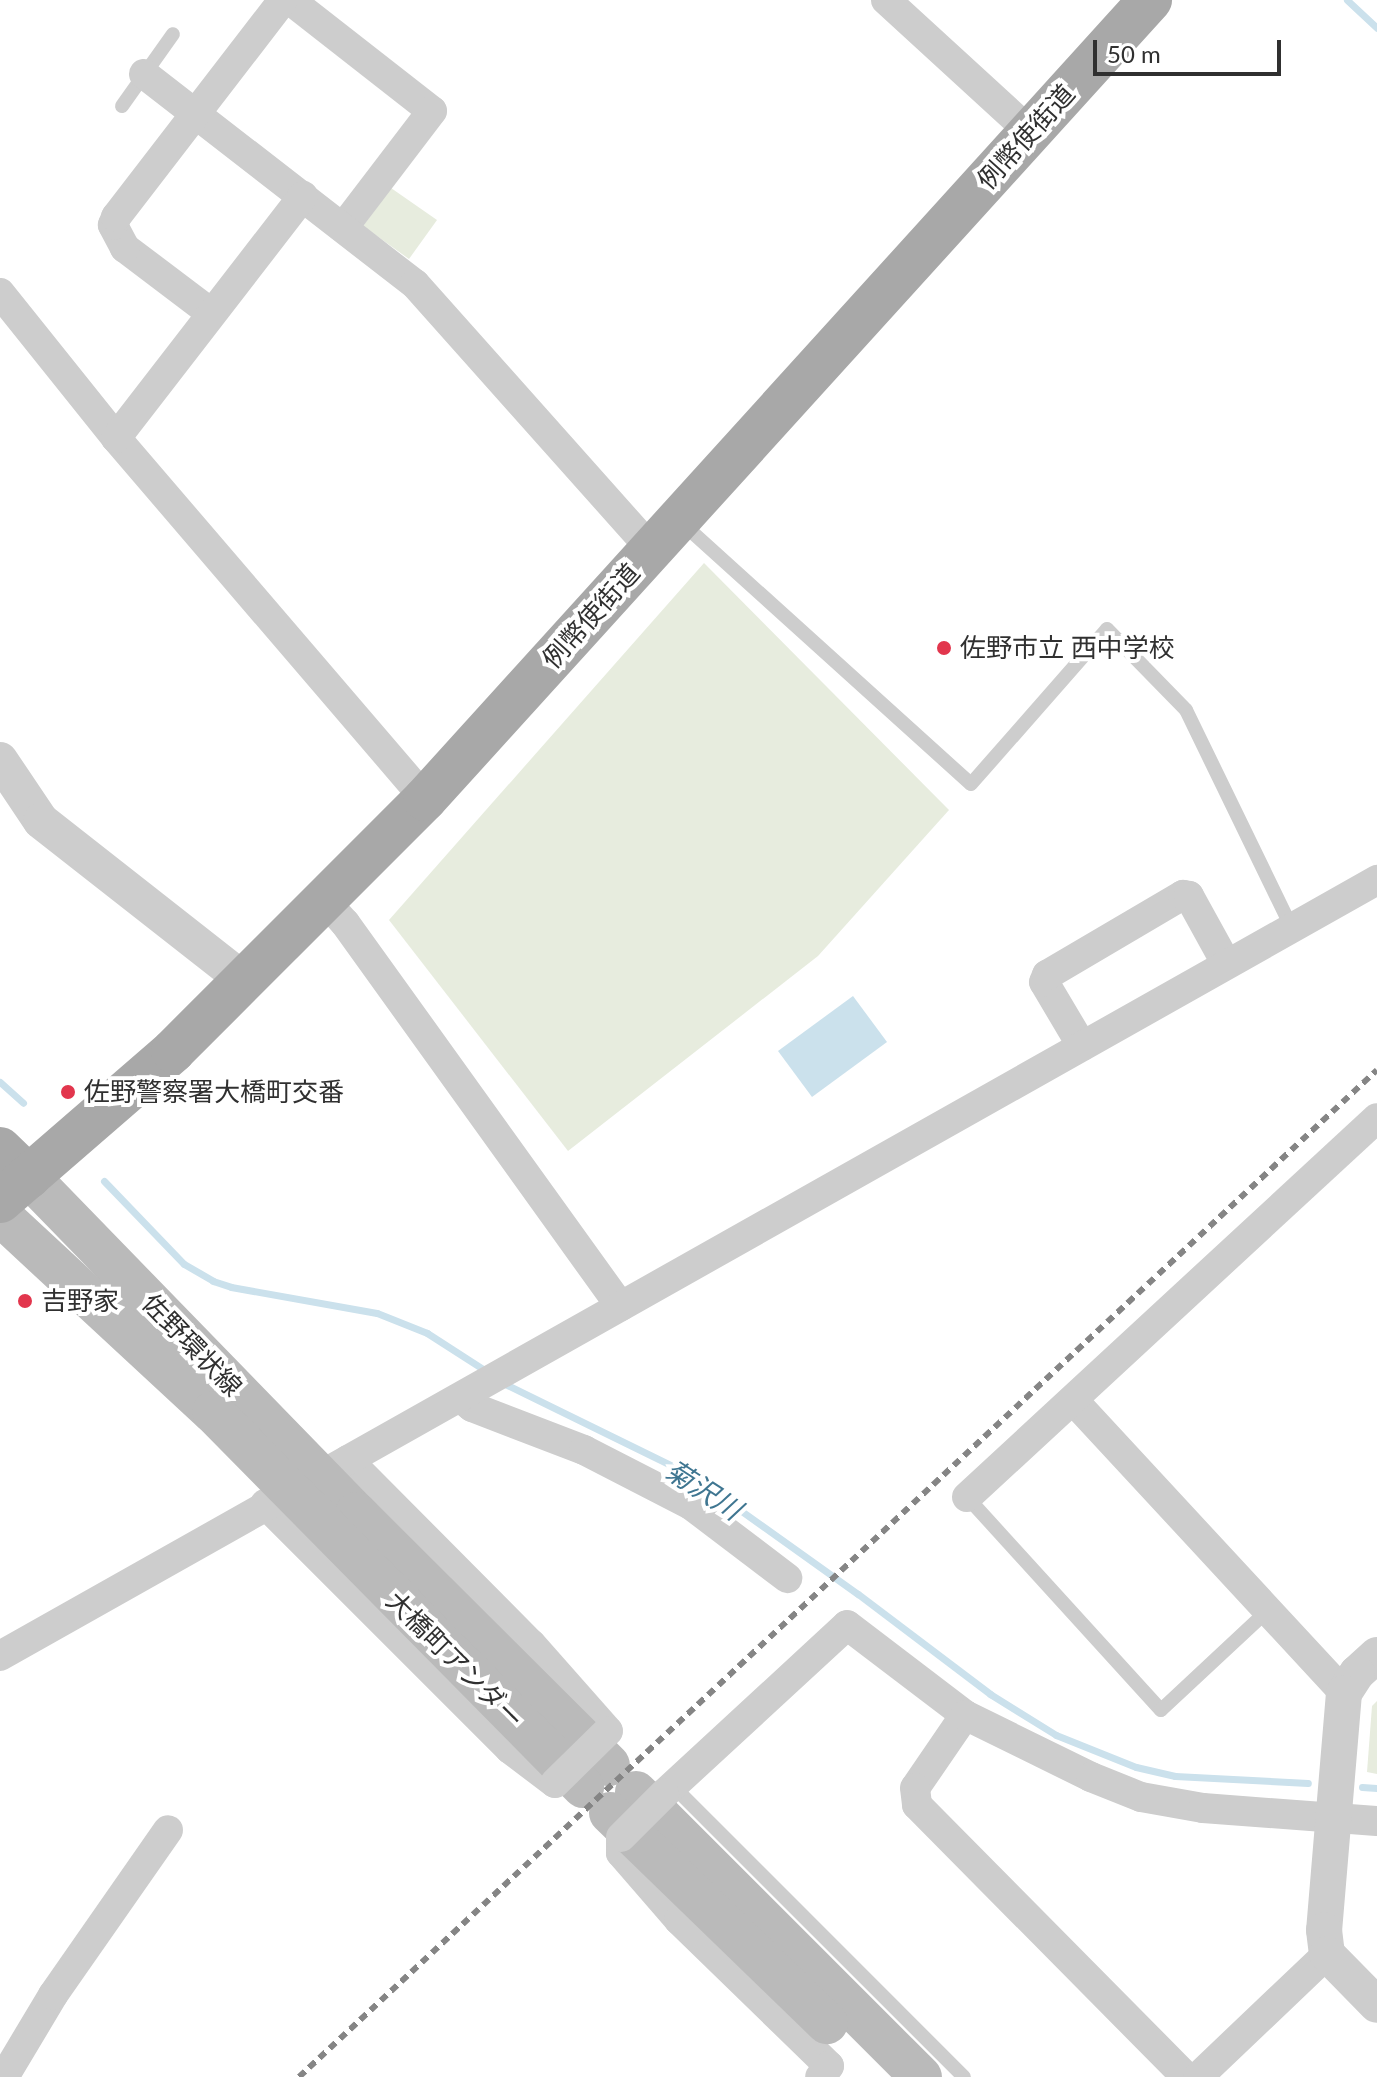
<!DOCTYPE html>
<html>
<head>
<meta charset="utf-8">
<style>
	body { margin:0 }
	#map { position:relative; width:1377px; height:2077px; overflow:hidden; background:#fff; font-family:Lato,"Noto Sans JP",sans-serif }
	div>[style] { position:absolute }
	.green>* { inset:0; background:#e7ecde }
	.water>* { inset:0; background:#cbe1ec }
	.stream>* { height:7px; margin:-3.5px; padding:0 3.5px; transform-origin:3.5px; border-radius:3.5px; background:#cbe1ec }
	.service>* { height:14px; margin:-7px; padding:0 7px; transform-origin:7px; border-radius:7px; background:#cdcdcd }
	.minor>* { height:30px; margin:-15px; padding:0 15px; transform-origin:15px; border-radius:15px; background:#cdcdcd }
	.tertiary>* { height:36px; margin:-18px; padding:0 18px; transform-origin:18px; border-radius:18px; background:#cdcdcd }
	.secondary>* { height:42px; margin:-21px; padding:0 21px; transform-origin:21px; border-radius:21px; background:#bababa }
	.primary>* { height:44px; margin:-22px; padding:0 22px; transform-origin:22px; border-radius:22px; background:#a8a8a8 }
	.rail>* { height:6px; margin-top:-3px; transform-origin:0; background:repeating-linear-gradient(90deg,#858585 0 8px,transparent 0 14px) }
	.minor-bridge>* { height:30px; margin:-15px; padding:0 15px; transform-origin:15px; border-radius:15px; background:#cdcdcd }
	.dots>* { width:22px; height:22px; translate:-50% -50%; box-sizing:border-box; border:4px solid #fff; border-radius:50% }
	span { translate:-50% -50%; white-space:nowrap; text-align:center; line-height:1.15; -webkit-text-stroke:8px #fff; paint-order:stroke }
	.street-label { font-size:26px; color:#303030 }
	.poi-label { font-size:26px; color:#303030 }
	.left { translate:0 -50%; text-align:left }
	.water-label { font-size:28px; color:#3f7691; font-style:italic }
	.scale { position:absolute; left:1093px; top:40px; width:188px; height:36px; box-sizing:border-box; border:4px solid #303030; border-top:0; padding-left:10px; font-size:24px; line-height:28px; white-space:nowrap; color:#303030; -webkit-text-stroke:6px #fff; paint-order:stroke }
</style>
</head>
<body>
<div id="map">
	<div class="green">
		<i style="clip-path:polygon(391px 188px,437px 220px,409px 259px,363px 226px)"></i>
		<i style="clip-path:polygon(704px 563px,949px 810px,818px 956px,568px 1151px,389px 920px)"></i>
		<i style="clip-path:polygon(1377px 1701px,1377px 1774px,1367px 1772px,1372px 1706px)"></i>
	</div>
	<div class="water">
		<i style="clip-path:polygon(853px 996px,887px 1042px,812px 1097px,778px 1051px)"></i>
	</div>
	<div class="stream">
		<i style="left:1347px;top:0;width:41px;rotate:43deg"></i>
		<i style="left:0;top:1082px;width:31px;rotate:42deg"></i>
		<i style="left:104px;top:1181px;width:115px;rotate:46.1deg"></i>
		<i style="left:184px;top:1264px;width:34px;rotate:30deg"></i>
		<i style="left:213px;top:1281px;width:19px;rotate:18deg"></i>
		<i style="left:231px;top:1287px;width:148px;rotate:10.1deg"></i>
		<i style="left:377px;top:1313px;width:54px;rotate:21.8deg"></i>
		<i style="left:427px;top:1333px;width:70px;rotate:32.8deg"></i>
		<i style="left:503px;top:1383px;width:209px;rotate:26.1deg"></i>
		<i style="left:691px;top:1475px;width:205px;rotate:35.5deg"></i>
		<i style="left:858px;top:1594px;width:166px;rotate:37.1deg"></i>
		<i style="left:990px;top:1694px;width:78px;rotate:31.8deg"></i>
		<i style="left:1056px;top:1735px;width:86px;rotate:21.8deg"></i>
		<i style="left:1136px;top:1767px;width:40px;rotate:13deg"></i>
		<i style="left:1175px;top:1776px;width:133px;rotate:3deg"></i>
		<i style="left:1362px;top:1787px;width:15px;rotate:4deg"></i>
	</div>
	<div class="service">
		<i style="left:122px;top:106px;width:88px;rotate:-54.7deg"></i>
		<i style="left:682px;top:523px;width:389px;rotate:42.1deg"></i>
		<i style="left:971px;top:784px;width:206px;rotate:-48.7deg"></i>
		<i style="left:1107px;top:629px;width:113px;rotate:45.7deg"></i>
		<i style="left:1186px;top:710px;width:242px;rotate:64.1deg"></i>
		<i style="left:967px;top:1497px;width:288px;rotate:47.7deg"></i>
		<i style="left:1161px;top:1710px;width:145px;rotate:-43deg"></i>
		<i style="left:674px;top:1787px;width:410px;rotate:45deg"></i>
	</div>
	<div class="minor">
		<i style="left:290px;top:0;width:180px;rotate:38deg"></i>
		<i style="left:432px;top:111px;width:147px;rotate:127.3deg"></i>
		<i style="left:886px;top:0;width:195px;rotate:42.5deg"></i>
		<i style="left:144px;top:74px;width:343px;rotate:37.8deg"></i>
		<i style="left:415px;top:284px;width:355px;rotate:48.3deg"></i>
		<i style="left:0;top:293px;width:186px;rotate:51.3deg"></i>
		<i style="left:116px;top:438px;width:475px;rotate:49.4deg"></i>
		<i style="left:211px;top:313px;width:108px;rotate:-142.9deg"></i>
		<i style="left:125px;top:248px;width:26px;rotate:-118deg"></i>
		<i style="left:113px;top:225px;width:9px;rotate:-69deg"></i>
		<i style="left:116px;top:217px;width:274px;rotate:-52.4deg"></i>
		<i style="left:116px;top:438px;width:306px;rotate:-52.3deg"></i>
		<i style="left:325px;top:901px;width:30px;rotate:48deg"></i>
		<i style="left:345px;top:923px;width:472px;rotate:54.3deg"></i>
		<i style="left:1082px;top:1046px;width:74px;rotate:-120.7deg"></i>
		<i style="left:1044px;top:982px;width:8px;rotate:-67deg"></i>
		<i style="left:1047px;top:975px;width:158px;rotate:-30.5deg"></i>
		<i style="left:1183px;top:895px;width:6px;rotate:9deg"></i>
		<i style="left:1189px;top:896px;width:77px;rotate:61.1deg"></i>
		<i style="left:461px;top:1398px;width:14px;rotate:39deg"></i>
		<i style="left:472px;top:1407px;width:120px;rotate:21deg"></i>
		<i style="left:584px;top:1450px;width:120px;rotate:27.2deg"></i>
		<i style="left:691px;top:1505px;width:121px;rotate:37.2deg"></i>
		<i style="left:1073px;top:1400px;width:399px;rotate:47.2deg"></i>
		<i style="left:348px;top:1460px;width:260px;rotate:45.2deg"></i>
		<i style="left:531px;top:1644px;width:116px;rotate:48.5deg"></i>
		<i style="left:967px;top:1497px;width:558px;rotate:-42.75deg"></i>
		<i style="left:265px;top:1504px;width:346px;rotate:45deg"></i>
		<i style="left:510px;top:1749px;width:56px;rotate:37.1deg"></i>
		<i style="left:0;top:1656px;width:1581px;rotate:-29.4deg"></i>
		<i style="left:965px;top:1715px;width:88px;rotate:124.4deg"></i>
		<i style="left:915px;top:1788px;width:17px;rotate:83deg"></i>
		<i style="left:917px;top:1805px;width:383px;rotate:45.3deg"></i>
		<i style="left:664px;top:1794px;width:249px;rotate:-42.7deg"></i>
		<i style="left:847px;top:1625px;width:148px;rotate:37.3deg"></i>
		<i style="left:965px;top:1715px;width:140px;rotate:26.2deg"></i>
		<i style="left:1091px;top:1777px;width:54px;rotate:21.8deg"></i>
		<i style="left:1141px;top:1797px;width:63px;rotate:10.1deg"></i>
		<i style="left:1203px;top:1808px;width:174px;rotate:4.3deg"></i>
		<i style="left:621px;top:1837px;width:16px;rotate:90deg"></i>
		<i style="left:621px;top:1853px;width:89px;rotate:49.1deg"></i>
		<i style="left:679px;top:1920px;width:209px;rotate:44.2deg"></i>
		<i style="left:829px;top:2066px;width:14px;rotate:129deg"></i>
		<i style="left:4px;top:2077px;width:96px;rotate:-59.1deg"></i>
		<i style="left:53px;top:1995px;width:201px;rotate:-55.1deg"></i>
		<i style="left:1198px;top:2077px;width:178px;rotate:-43.6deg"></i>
	</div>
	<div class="tertiary">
		<i style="left:0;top:760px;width:73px;rotate:56.1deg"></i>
		<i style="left:41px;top:821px;width:259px;rotate:38.1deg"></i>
		<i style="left:1377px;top:1655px;width:27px;rotate:138deg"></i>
		<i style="left:1357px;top:1673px;width:24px;rotate:123deg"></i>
		<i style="left:1344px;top:1693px;width:238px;rotate:94.8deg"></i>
		<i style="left:1324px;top:1930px;width:24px;rotate:83deg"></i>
		<i style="left:1327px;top:1954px;width:71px;rotate:45.6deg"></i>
	</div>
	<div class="secondary">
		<i style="left:29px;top:1177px;width:469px;rotate:45.8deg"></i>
		<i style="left:356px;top:1513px;width:357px;rotate:44.9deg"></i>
		<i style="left:0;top:1215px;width:290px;rotate:42.8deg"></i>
		<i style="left:213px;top:1412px;width:527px;rotate:45.38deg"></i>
		<i style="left:636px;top:1792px;width:403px;rotate:45deg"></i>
		<i style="left:610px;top:1813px;width:302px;rotate:44.1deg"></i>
	</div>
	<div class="primary">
		<i style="left:0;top:1149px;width:40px;rotate:44deg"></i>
		<i style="left:0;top:1201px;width:229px;rotate:-40.9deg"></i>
		<i style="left:173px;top:1051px;width:356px;rotate:-45deg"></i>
		<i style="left:425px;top:799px;width:1079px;rotate:-47.78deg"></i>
	</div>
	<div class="rail">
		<i style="left:299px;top:2077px;width:1475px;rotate:-43.05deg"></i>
	</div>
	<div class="minor-bridge">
		<i style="left:555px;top:1783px;width:74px;rotate:-44.5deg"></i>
		<i style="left:621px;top:1837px;width:61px;rotate:-45deg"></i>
	</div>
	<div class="dots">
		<i style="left:944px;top:648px;background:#e2364d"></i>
		<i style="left:68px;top:1092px;background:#e2364d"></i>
		<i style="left:25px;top:1301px;background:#e2364d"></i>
	</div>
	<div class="street-label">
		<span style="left:1026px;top:137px;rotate:-48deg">例幣使街道</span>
		<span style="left:591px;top:616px;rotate:-48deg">例幣使街道</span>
		<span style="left:192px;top:1345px;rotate:46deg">佐野環状線</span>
		<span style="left:455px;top:1660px;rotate:45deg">大橋町アンダー</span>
	</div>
	<div class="poi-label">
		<span class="left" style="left:960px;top:648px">佐野市立 西中学校</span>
		<span class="left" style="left:84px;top:1092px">佐野警察署大橋町交番</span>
		<span class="left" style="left:41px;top:1301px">吉野家</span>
	</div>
	<div class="water-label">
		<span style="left:704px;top:1489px;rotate:33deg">菊沢川</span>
	</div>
	<div class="scale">50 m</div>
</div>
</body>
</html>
